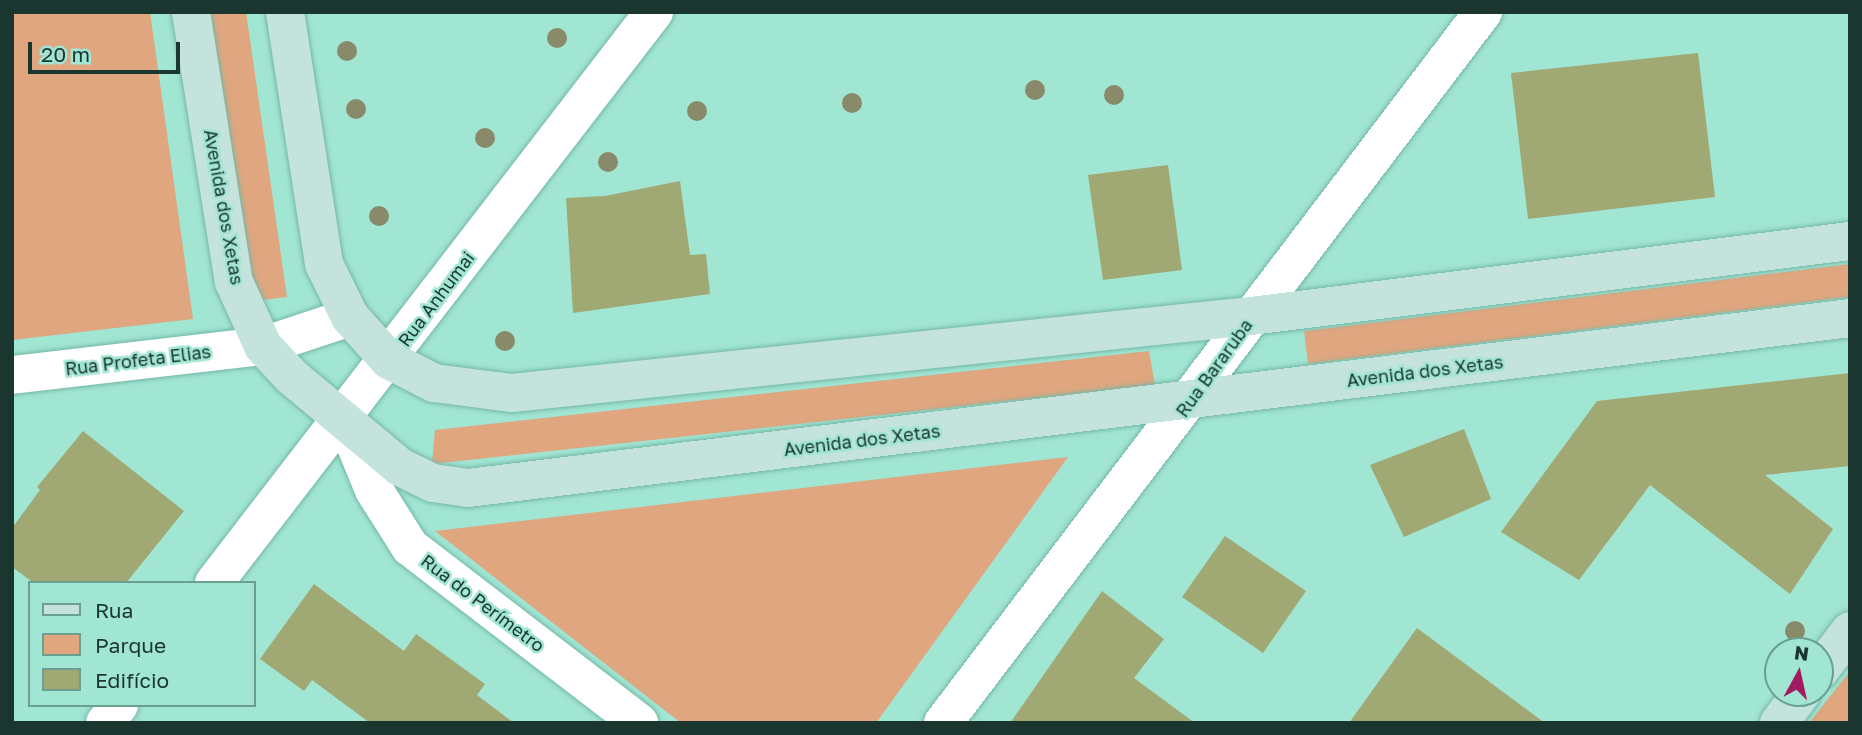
<!DOCTYPE html>
<html>
<head>
<meta charset="utf-8">
<style>
	body { margin:0 }
	#map { position:relative; width:1862px; height:735px; overflow:hidden; background:#a1e5d3; font-family:"Golos Text",sans-serif }
	div>[style] { position:absolute }
	.green>* { inset:0; background:#dfa67f }
	.building>* { inset:0; background:#a0a974 }
	.roads { filter:drop-shadow(0 0 2px #74b7a6) drop-shadow(0 0 2px #74b7a6) }
	.street>* { height:38px; margin:-19px; padding:0 19px; transform-origin:19px; border-radius:19px; background:#fff }
	.secondary>* { height:38px; margin:-19px; padding:0 19px; transform-origin:19px; border-radius:19px; background:#c4e3dd }
	.trees>* { width:20px; height:20px; margin:-10px; border-radius:50%; background:#898a69 }
	span { translate:-50% -50%; white-space:nowrap; text-align:center; line-height:1.15; -webkit-text-stroke:5px #a1e5d3; paint-order:stroke }
	.street-label { font-size:18px; color:#1a362f }
	.frame { position:absolute; inset:0; border:14px solid #1a362f; pointer-events:none }
	.legend { position:absolute; left:28px; top:581px; width:228px; height:126px; box-sizing:border-box; background:#a1e5d3; border:2px solid #6b9f91; margin:0; padding:9px 12px; list-style:none; font-size:21px; color:#1a362f }
	.legend li { display:flex; align-items:center; gap:14px; height:35px }
	.legend b { width:35px; border:2px solid #6b9f91 }
	.north { position:absolute; left:1764px; top:637px; width:70px; height:70px; box-sizing:border-box; background:#a1e5d3; border:2px solid #6b9f91; border-radius:50%; rotate:8deg; font-size:19px; font-weight:700; line-height:28px; text-align:center; color:#1a362f }
	.north::after { content:''; display:block; margin:auto; width:24px; height:32px; background:#a41a62; clip-path:polygon(50% 0,100% 100%,50% 72%,0 100%) }
	.scale { position:absolute; left:28px; top:42px; width:152px; height:32px; box-sizing:border-box; border:4px solid #1a362f; border-top:0; padding-left:9px; font-size:21px; line-height:24px; white-space:nowrap; color:#1a362f; -webkit-text-stroke:5px #a1e5d3; paint-order:stroke }
</style>
</head>
<body>
<div id="map">
	<div class="green">
		<i style="clip-path:polygon(12px 12px,150px 12px,193px 319px,12px 340px)"></i>
		<i style="clip-path:polygon(208px 12px,246px 12px,287px 297px,249px 302px)"></i>
		<i style="clip-path:polygon(1850px 264px,1850px 297px,1308px 364px,1304px 331px)"></i>
		<i style="clip-path:polygon(1149px 351px,1155px 385px,432px 464px,435px 430px)"></i>
		<i style="clip-path:polygon(1068px 457px,876px 723px,681px 723px,435px 531px)"></i>
		<i style="clip-path:polygon(1850px 671px,1850px 723px,1809px 723px)"></i>
	</div>
	<div class="building">
		<i style="clip-path:polygon(1698px 53px,1715px 197px,1528px 219px,1511px 73px)"></i>
		<i style="clip-path:polygon(1168px 165px,1182px 270px,1103px 280px,1088px 175px)"></i>
		<i style="clip-path:polygon(680px 181px,690px 255px,706px 254px,710px 294px,573px 313px,566px 198px,605px 196px)"></i>
		<i style="clip-path:polygon(1850px 373px,1850px 466px,1765px 475px,1833px 529px,1790px 594px,1650px 485px,1579px 580px,1501px 532px,1597px 401px)"></i>
		<i style="clip-path:polygon(1464px 429px,1491px 499px,1404px 537px,1370px 465px)"></i>
		<i style="clip-path:polygon(83px 431px,184px 511px,126px 583px,34px 583px,12px 567px,12px 528px,40px 490px,37px 487px)"></i>
		<i style="clip-path:polygon(1225px 536px,1306px 591px,1263px 653px,1182px 597px)"></i>
		<i style="clip-path:polygon(314px 584px,404px 651px,416px 634px,485px 684px,477px 695px,514px 723px,370px 723px,312px 680px,304px 691px,260px 659px)"></i>
		<i style="clip-path:polygon(1102px 591px,1164px 639px,1134px 678px,1195px 723px,1010px 723px)"></i>
		<i style="clip-path:polygon(1417px 628px,1545px 723px,1349px 723px)"></i>
	</div>
	<div class="roads">
		<div class="street">
			<i style="left:12px;top:375px;width:253px;rotate:-6.6deg"></i>
			<i style="left:263px;top:346px;width:92px;rotate:-18.4deg"></i>
			<i style="left:344px;top:417px;width:79px;rotate:67.7deg"></i>
			<i style="left:374px;top:490px;width:67px;rotate:57.7deg"></i>
			<i style="left:410px;top:547px;width:289px;rotate:37.5deg"></i>
			<i style="left:214px;top:583px;width:721px;rotate:-52.38deg"></i>
			<i style="left:105px;top:723px;width:23px;rotate:-52deg"></i>
			<i style="left:943px;top:723px;width:893px;rotate:-52.78deg"></i>
		</div>
		<div class="secondary">
			<i style="left:191px;top:12px;width:273px;rotate:81deg"></i>
			<i style="left:234px;top:282px;width:70px;rotate:65.6deg"></i>
			<i style="left:263px;top:346px;width:42px;rotate:46.9deg"></i>
			<i style="left:292px;top:377px;width:141px;rotate:39.8deg"></i>
			<i style="left:400px;top:467px;width:37px;rotate:26deg"></i>
			<i style="left:433px;top:483px;width:35px;rotate:8deg"></i>
			<i style="left:468px;top:488px;width:1392px;rotate:-7.01deg"></i>
			<i style="left:285px;top:12px;width:255px;rotate:81.2deg"></i>
			<i style="left:324px;top:264px;width:59px;rotate:63.9deg"></i>
			<i style="left:350px;top:317px;width:58px;rotate:47.8deg"></i>
			<i style="left:389px;top:360px;width:51px;rotate:27.1deg"></i>
			<i style="left:434px;top:383px;width:79px;rotate:7.3deg"></i>
			<i style="left:512px;top:393px;width:743px;rotate:-5.95deg"></i>
			<i style="left:1251px;top:316px;width:604px;rotate:-7.14deg"></i>
			<i style="left:1820px;top:670px;width:49px;rotate:-52.4deg"></i>
			<i style="left:1779px;top:723px;width:38px;rotate:-53deg"></i>
		</div>
	</div>
	<div class="trees">
		<i style="left:557px;top:38px"></i>
		<i style="left:347px;top:51px"></i>
		<i style="left:1035px;top:90px"></i>
		<i style="left:1114px;top:95px"></i>
		<i style="left:852px;top:103px"></i>
		<i style="left:356px;top:109px"></i>
		<i style="left:697px;top:111px"></i>
		<i style="left:485px;top:138px"></i>
		<i style="left:608px;top:162px"></i>
		<i style="left:379px;top:216px"></i>
		<i style="left:505px;top:341px"></i>
		<i style="left:1795px;top:631px"></i>
	</div>
	<div class="street-label">
		<span style="left:224px;top:207px;rotate:80deg">Avenida dos Xetas</span>
		<span style="left:436px;top:299px;rotate:-53deg">Rua Anhumai</span>
		<span style="left:138px;top:360px;rotate:-7deg">Rua Profeta Elias</span>
		<span style="left:1214px;top:368px;rotate:-54deg">Rua Bararuba</span>
		<span style="left:1425px;top:371px;rotate:-7deg">Avenida dos Xetas</span>
		<span style="left:862px;top:440px;rotate:-7deg">Avenida dos Xetas</span>
		<span style="left:483px;top:603px;rotate:37deg">Rua do Perímetro</span>
	</div>
	<div class="frame"></div>
	<ul class="legend">
	<li><b style="height:9px;background:#c4e3dd"></b>Rua</li>
	<li><b style="height:19px;background:#dfa67f"></b>Parque</li>
	<li><b style="height:19px;background:#a0a974"></b>Edifício</li>
	</ul>
	<div class="north">N</div>
	<div class="scale">20 m</div>
</div>
</body>
</html>
